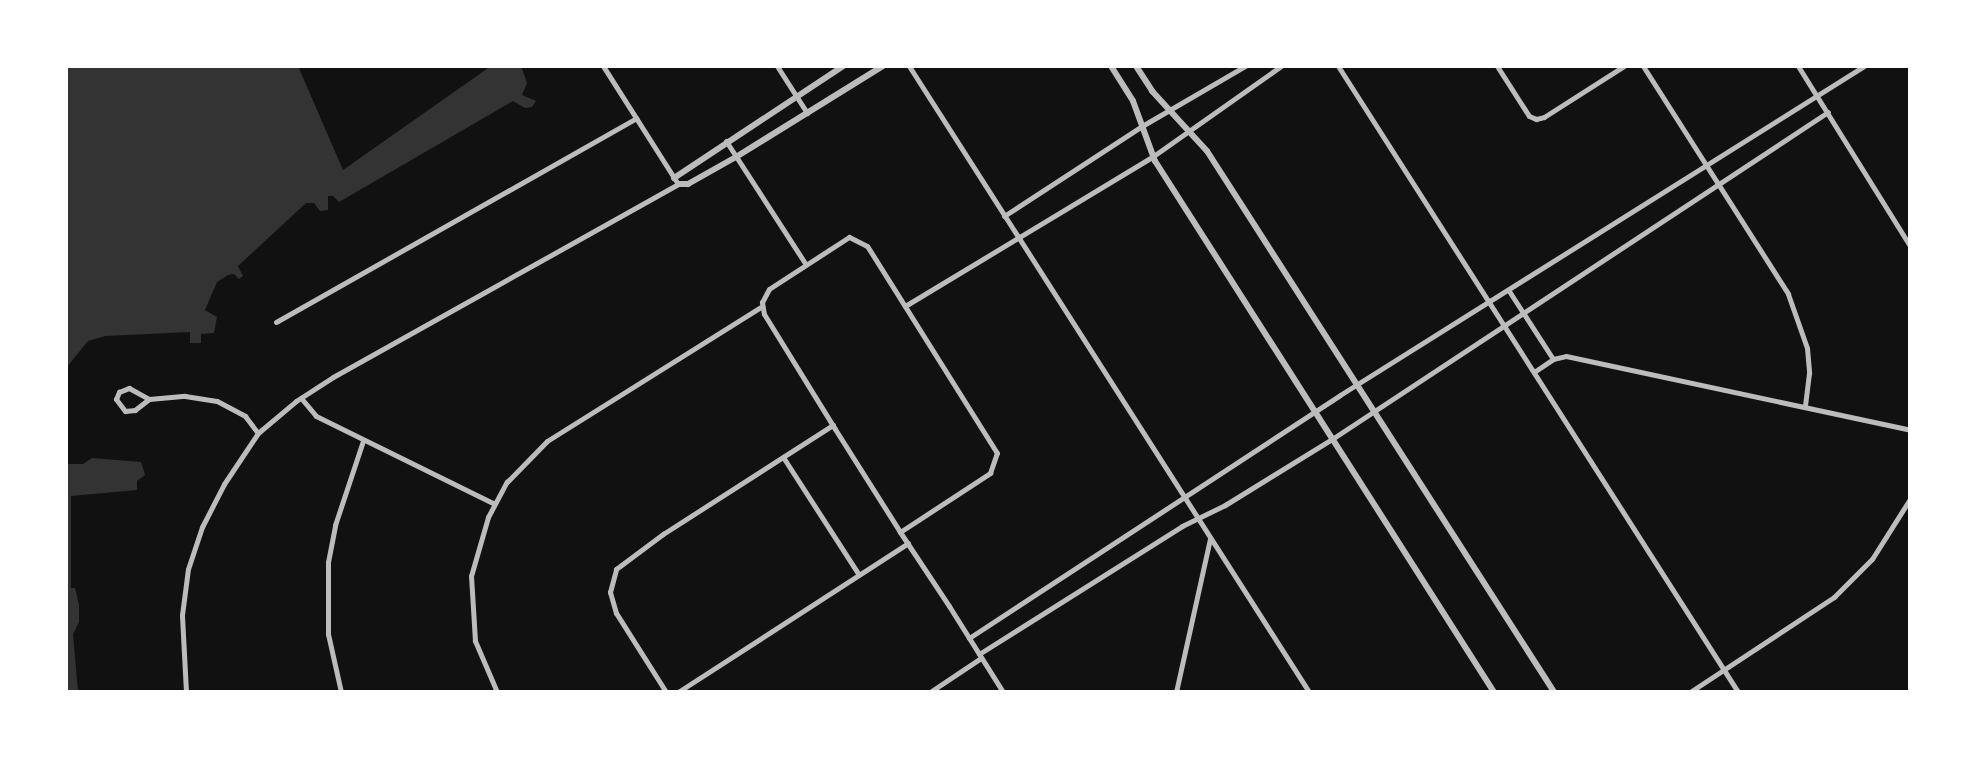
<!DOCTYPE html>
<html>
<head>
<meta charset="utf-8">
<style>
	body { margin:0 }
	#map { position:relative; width:1976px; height:758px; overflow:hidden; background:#111; font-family:"Times New Roman",serif }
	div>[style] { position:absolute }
	.water>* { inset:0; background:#333 }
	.minor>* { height:5px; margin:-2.5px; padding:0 2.5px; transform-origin:2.5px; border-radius:2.5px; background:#bcbcbc }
	.tertiary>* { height:6px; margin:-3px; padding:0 3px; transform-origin:3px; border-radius:3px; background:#bcbcbc }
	span { translate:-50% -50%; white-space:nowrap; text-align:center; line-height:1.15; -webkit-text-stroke:8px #fff; paint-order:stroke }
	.frame { position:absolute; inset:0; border:68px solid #fff; pointer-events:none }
</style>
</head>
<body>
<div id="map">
	<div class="water">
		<i style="clip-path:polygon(66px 66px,298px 66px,343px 170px,491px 66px,521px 66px,527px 83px,522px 95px,536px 101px,532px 107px,525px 108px,513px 101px,339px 202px,333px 196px,328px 196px,328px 210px,320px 211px,314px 203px,306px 203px,238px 266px,243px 276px,239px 279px,234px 274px,228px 275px,217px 282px,205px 310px,217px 317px,214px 333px,201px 334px,201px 343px,190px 343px,190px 332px,105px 336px,88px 341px,66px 368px)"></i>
		<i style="clip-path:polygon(92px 458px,141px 462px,145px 475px,137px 481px,137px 490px,71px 496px,71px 588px,75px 588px,79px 605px,79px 622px,73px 634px,78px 692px,66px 692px,66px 464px,83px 464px)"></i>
	</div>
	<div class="minor">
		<i style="left:777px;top:66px;width:56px;rotate:57.4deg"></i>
		<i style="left:909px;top:66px;width:743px;rotate:57.42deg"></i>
		<i style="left:1338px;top:66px;width:743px;rotate:57.42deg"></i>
		<i style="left:1497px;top:66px;width:59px;rotate:57.4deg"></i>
		<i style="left:1529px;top:116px;width:8px;rotate:23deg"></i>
		<i style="left:1536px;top:119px;width:8px;rotate:-14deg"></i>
		<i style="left:1544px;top:117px;width:95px;rotate:-32.5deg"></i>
		<i style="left:1643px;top:66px;width:270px;rotate:57.5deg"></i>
		<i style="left:1788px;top:294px;width:57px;rotate:70.6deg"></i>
		<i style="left:1807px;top:348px;width:25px;rotate:85deg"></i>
		<i style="left:1809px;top:373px;width:34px;rotate:97deg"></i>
		<i style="left:1798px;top:66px;width:212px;rotate:58.1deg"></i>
		<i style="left:726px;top:141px;width:145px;rotate:57.1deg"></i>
		<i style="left:1004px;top:216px;width:165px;rotate:-33.1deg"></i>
		<i style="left:1142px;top:126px;width:119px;rotate:-30.2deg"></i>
		<i style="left:1509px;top:291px;width:81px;rotate:57.1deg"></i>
		<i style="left:905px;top:306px;width:288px;rotate:-31.1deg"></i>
		<i style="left:1152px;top:157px;width:158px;rotate:-35.2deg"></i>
		<i style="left:276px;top:322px;width:414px;rotate:-29.5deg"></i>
		<i style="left:1534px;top:372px;width:23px;rotate:-34deg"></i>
		<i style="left:1553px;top:359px;width:13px;rotate:-13deg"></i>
		<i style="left:1566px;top:356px;width:352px;rotate:12.1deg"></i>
		<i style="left:129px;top:388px;width:23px;rotate:29deg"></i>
		<i style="left:149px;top:399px;width:18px;rotate:142deg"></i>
		<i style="left:135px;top:410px;width:10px;rotate:174deg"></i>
		<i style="left:125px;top:411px;width:15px;rotate:-127deg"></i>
		<i style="left:116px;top:399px;width:8px;rotate:-67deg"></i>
		<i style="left:119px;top:392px;width:11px;rotate:-22deg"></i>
		<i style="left:301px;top:398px;width:23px;rotate:50deg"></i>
		<i style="left:316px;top:416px;width:197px;rotate:26.2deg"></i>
		<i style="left:149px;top:399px;width:36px;rotate:-5deg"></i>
		<i style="left:185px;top:396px;width:32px;rotate:9deg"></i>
		<i style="left:217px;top:401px;width:32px;rotate:28deg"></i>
		<i style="left:245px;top:416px;width:21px;rotate:53deg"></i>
		<i style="left:783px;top:457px;width:140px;rotate:57.2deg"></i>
		<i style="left:900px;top:532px;width:108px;rotate:-33.2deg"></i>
		<i style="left:990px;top:473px;width:21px;rotate:-71deg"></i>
		<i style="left:997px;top:453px;width:244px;rotate:-122.1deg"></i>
		<i style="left:867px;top:246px;width:20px;rotate:-153deg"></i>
		<i style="left:849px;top:237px;width:95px;rotate:147deg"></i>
		<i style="left:769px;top:289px;width:15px;rotate:118deg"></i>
		<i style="left:762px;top:302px;width:12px;rotate:81deg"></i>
		<i style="left:764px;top:314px;width:135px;rotate:58.3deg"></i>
		<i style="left:835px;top:429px;width:122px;rotate:57.7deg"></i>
		<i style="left:900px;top:532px;width:89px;rotate:56.5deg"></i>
		<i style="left:949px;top:606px;width:102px;rotate:57.9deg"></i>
		<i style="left:969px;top:638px;width:443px;rotate:-33.2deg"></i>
		<i style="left:1340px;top:395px;width:619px;rotate:-32.12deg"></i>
		<i style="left:979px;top:654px;width:240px;rotate:-32.2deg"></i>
		<i style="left:1182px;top:526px;width:48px;rotate:-26deg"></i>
		<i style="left:1225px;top:505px;width:126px;rotate:-31.7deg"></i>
		<i style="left:1332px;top:439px;width:594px;rotate:-33.4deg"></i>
		<i style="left:186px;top:692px;width:77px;rotate:-93deg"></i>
		<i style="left:182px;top:615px;width:46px;rotate:-82.6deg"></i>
		<i style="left:188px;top:569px;width:44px;rotate:-71.6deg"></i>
		<i style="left:202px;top:527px;width:48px;rotate:-62.9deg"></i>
		<i style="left:224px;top:484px;width:61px;rotate:-56.3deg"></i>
		<i style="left:258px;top:433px;width:50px;rotate:-40.1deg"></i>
		<i style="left:296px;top:401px;width:44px;rotate:-33deg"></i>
		<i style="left:333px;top:377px;width:395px;rotate:-29.2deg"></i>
		<i style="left:678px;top:184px;width:140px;rotate:-122.4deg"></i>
		<i style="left:341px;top:692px;width:59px;rotate:-102.6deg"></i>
		<i style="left:328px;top:634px;width:72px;rotate:-90deg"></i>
		<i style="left:328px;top:562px;width:38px;rotate:-79deg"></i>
		<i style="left:335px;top:525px;width:89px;rotate:-71.6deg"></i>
		<i style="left:497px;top:692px;width:56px;rotate:-113.3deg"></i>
		<i style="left:475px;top:641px;width:65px;rotate:-93.5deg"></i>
		<i style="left:471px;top:576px;width:61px;rotate:-73.9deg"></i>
		<i style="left:488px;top:517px;width:40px;rotate:-62deg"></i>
		<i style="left:507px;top:482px;width:57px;rotate:-45.7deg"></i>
		<i style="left:547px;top:441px;width:254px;rotate:-32.1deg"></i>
		<i style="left:666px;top:692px;width:93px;rotate:-122.3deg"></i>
		<i style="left:616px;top:613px;width:22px;rotate:-106deg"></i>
		<i style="left:610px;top:592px;width:24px;rotate:-75deg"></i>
		<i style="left:616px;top:569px;width:59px;rotate:-36.7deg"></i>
		<i style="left:663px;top:534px;width:202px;rotate:-32.7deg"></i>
		<i style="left:678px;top:692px;width:274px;rotate:-32.9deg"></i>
		<i style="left:930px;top:692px;width:61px;rotate:-33.7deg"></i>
		<i style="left:1176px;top:692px;width:157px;rotate:-77.5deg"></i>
		<i style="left:1690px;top:692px;width:173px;rotate:-33.4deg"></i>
		<i style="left:1834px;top:597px;width:54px;rotate:-45deg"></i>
		<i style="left:1872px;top:559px;width:71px;rotate:-57.7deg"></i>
	</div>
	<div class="tertiary">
		<i style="left:1111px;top:66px;width:41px;rotate:57.8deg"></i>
		<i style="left:1133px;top:101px;width:64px;rotate:69.9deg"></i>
		<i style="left:1155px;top:161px;width:630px;rotate:57.45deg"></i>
		<i style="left:1136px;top:66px;width:30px;rotate:57deg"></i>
		<i style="left:1152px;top:91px;width:81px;rotate:47.5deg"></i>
		<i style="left:1207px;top:151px;width:643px;rotate:57.32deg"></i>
		<i style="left:674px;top:178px;width:203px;rotate:-33.5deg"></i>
		<i style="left:678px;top:184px;width:10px"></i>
		<i style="left:688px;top:184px;width:55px;rotate:-29.4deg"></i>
		<i style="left:736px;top:157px;width:173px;rotate:-31.8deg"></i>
	</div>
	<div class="frame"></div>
</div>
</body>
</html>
